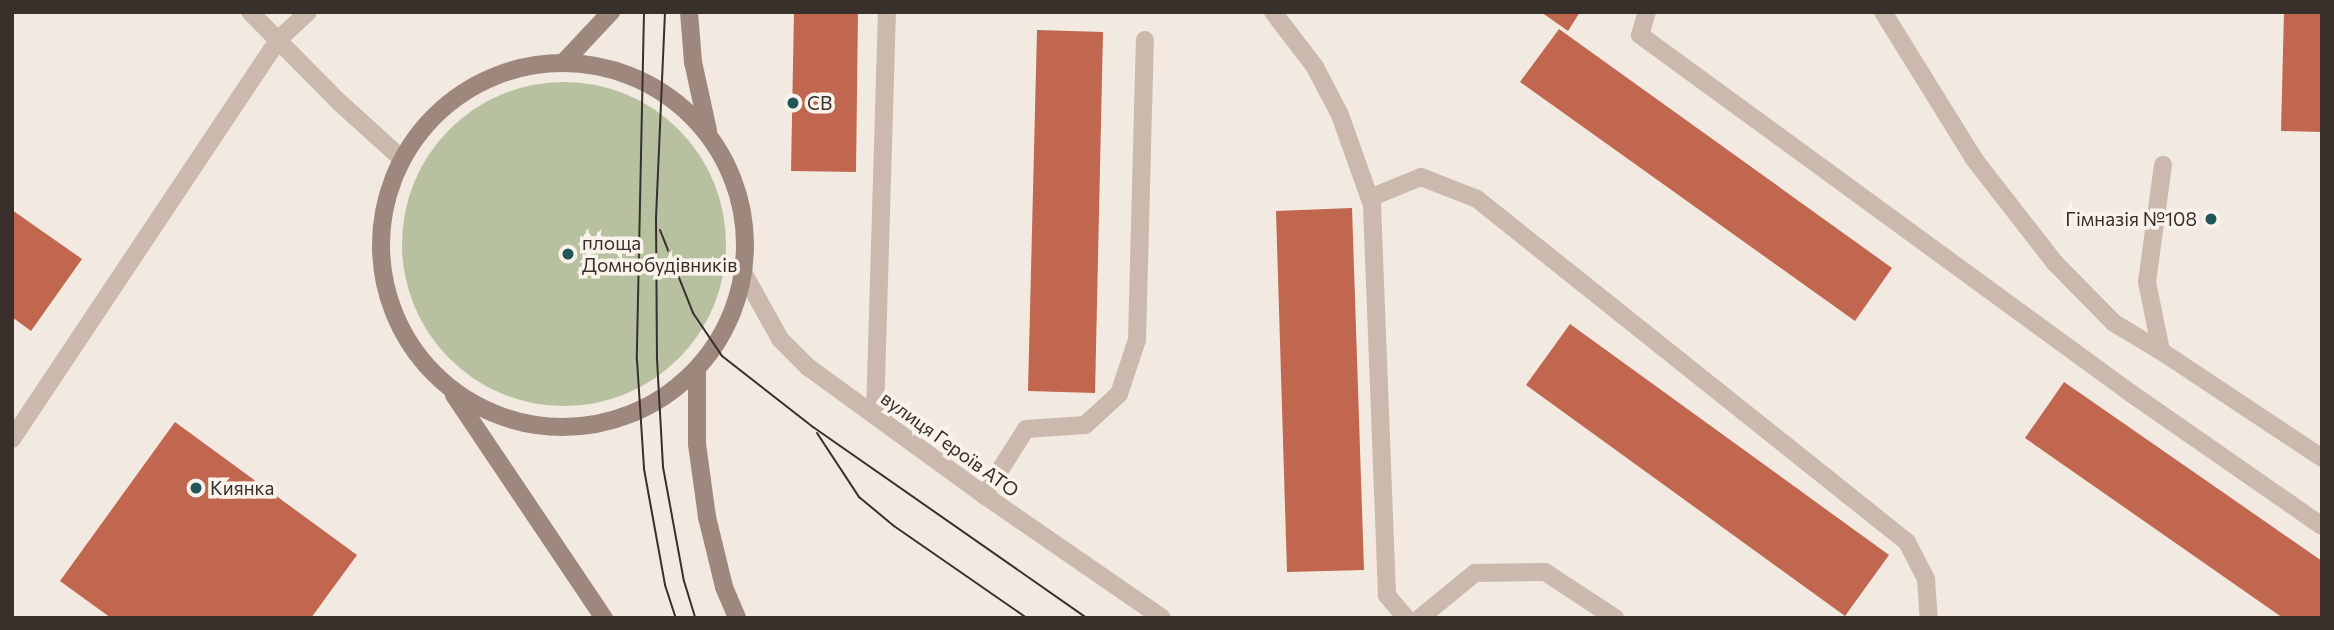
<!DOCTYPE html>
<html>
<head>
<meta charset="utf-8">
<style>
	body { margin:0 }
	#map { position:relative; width:2334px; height:630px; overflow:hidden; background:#f2e9e0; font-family:Commissioner,sans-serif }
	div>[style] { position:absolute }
	.green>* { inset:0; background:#b7c1a0 }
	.round { border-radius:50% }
	.building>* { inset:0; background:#c1674f }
	.service>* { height:18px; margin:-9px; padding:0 9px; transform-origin:9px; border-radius:9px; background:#cab9ac }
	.tertiary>* { height:18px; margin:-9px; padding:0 9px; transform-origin:9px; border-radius:9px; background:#cab9ac }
	.secondary>* { height:18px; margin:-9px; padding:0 9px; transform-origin:9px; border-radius:9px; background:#9e887d }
	.secondary>.ring { margin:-9px; padding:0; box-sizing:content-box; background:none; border:18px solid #9e887d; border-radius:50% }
	.tram>* { height:2px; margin:-1px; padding:0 1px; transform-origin:1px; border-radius:1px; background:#392f2b }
	.dots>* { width:19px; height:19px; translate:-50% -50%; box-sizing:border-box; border:4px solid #faf3ec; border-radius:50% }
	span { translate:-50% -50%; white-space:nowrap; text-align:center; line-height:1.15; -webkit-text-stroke:7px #faf3ec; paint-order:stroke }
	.poi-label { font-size:19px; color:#392f2b }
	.left { translate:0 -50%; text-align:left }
	.right { translate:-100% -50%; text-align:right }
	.street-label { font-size:19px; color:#392f2b }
	.frame { position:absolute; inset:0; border:14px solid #392f2b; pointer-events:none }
</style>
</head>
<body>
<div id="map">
	<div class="green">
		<i class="round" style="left:402px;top:82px;width:324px;height:324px"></i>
	</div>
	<div class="building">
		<i style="clip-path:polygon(794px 12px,858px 12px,856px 172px,791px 171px)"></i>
		<i style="clip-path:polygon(1541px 12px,1580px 12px,1568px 31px)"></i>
		<i style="clip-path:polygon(2284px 12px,2322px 12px,2322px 132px,2281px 131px)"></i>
		<i style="clip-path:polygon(1559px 29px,1892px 268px,1855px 321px,1520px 82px)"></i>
		<i style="clip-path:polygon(1037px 30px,1103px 32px,1095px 393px,1028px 391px)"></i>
		<i style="clip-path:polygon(1352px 208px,1364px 570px,1287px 572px,1276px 211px)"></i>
		<i style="clip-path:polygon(12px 210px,82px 259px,31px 331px,12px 317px)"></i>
		<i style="clip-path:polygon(1570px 324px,1889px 555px,1845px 616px,1526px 385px)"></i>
		<i style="clip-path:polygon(2064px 382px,2322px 561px,2322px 618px,2283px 618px,2025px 438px)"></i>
		<i style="clip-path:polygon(175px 422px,357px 555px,311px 618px,111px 618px,60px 581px)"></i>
	</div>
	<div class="service">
		<i style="left:1273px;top:12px;width:69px;rotate:52.6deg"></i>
		<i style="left:1315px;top:67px;width:54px;rotate:62.5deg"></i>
		<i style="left:1340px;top:115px;width:96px;rotate:70.4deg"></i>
		<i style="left:1647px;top:12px;width:24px;rotate:107deg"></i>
		<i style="left:1640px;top:35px;width:609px;rotate:36.12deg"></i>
		<i style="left:2132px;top:394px;width:231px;rotate:34.8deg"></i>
		<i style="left:1883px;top:12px;width:173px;rotate:58.2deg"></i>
		<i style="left:1974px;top:159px;width:132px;rotate:52.1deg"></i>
		<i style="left:2055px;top:263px;width:84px;rotate:45.5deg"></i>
		<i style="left:2114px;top:323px;width:55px;rotate:30.8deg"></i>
		<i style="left:2163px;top:165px;width:118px;rotate:97.8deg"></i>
		<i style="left:2147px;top:282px;width:70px;rotate:78.5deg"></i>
		<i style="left:2161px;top:351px;width:193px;rotate:33.6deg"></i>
		<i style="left:875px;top:415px;width:403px;rotate:-88.3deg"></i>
		<i style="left:12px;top:439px;width:480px;rotate:-56.3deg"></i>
		<i style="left:278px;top:40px;width:41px;rotate:-43deg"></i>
		<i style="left:984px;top:495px;width:78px;rotate:-57.5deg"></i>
		<i style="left:1026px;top:429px;width:59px;rotate:-3.9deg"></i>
		<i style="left:1085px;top:425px;width:46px;rotate:-42.4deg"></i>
		<i style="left:1119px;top:394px;width:57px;rotate:-71.6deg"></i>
		<i style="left:1137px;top:340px;width:300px;rotate:-88.5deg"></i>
		<i style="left:1406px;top:618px;width:30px;rotate:-130deg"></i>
		<i style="left:1387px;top:595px;width:398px;rotate:-92.2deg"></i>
		<i style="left:1372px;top:197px;width:53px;rotate:-22.2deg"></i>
		<i style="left:1421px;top:177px;width:60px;rotate:21.4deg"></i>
		<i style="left:1477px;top:199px;width:550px;rotate:38.58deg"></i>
		<i style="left:1907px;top:542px;width:42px;rotate:62.8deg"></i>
		<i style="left:1926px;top:579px;width:39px;rotate:86deg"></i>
		<i style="left:1420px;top:618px;width:71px;rotate:-39.3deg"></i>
		<i style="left:1475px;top:573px;width:70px;rotate:-0.8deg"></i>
		<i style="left:1545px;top:572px;width:84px;rotate:33.3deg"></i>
	</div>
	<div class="tertiary">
		<i style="left:250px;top:12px;width:127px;rotate:45.3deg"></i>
		<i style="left:339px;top:102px;width:85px;rotate:42.1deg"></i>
		<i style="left:744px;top:274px;width:74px;rotate:61deg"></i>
		<i style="left:780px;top:339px;width:40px;rotate:45deg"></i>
		<i style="left:808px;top:367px;width:218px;rotate:36deg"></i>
		<i style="left:984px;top:495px;width:216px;rotate:34.6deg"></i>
	</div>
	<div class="secondary">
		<i style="left:689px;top:12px;width:50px;rotate:85.4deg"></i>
		<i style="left:693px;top:62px;width:70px;rotate:77.6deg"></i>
		<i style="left:564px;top:62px;width:69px;rotate:-46.8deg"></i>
		<i class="ring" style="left:381px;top:63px;width:346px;height:346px"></i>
		<i style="left:697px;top:371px;width:73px;rotate:90deg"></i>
		<i style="left:697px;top:444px;width:74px;rotate:82.2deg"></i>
		<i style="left:707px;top:517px;width:72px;rotate:76.3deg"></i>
		<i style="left:724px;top:587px;width:34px;rotate:67deg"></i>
		<i style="left:454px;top:395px;width:269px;rotate:56.1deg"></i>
	</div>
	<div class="tram">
		<i style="left:644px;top:12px;width:348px;rotate:91.2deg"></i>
		<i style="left:637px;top:360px;width:109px;rotate:86.3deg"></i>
		<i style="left:644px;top:469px;width:118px;rotate:79.7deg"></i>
		<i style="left:665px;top:585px;width:35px;rotate:72deg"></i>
		<i style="left:665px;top:12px;width:205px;rotate:92.5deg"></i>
		<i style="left:656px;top:217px;width:142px;rotate:89.6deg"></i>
		<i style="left:657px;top:359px;width:108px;rotate:86.8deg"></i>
		<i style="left:663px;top:467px;width:116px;rotate:79.6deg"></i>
		<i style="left:684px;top:581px;width:39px;rotate:73deg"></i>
		<i style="left:660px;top:230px;width:89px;rotate:68.3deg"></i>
		<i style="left:693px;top:313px;width:52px;rotate:56deg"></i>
		<i style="left:722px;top:356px;width:115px;rotate:38deg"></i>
		<i style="left:813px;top:427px;width:334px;rotate:34.9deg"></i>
		<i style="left:817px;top:433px;width:77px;rotate:56.7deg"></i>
		<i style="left:859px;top:497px;width:45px;rotate:39.6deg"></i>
		<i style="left:894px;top:526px;width:162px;rotate:34.7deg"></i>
	</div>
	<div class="dots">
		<i style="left:793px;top:103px;background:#215759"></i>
		<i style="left:2211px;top:219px;background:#215759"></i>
		<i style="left:568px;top:254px;background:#215759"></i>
		<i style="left:196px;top:488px;background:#215759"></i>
	</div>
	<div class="poi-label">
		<span class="left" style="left:807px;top:103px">СВ</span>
		<span class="right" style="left:2197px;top:219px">Гімназія №108</span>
		<span class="left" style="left:582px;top:254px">площа<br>Домнобудівників</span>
		<span class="left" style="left:210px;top:488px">Киянка</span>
	</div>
	<div class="street-label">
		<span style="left:950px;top:444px;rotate:36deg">вулиця Героїв АТО</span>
	</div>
	<div class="frame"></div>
</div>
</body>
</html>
